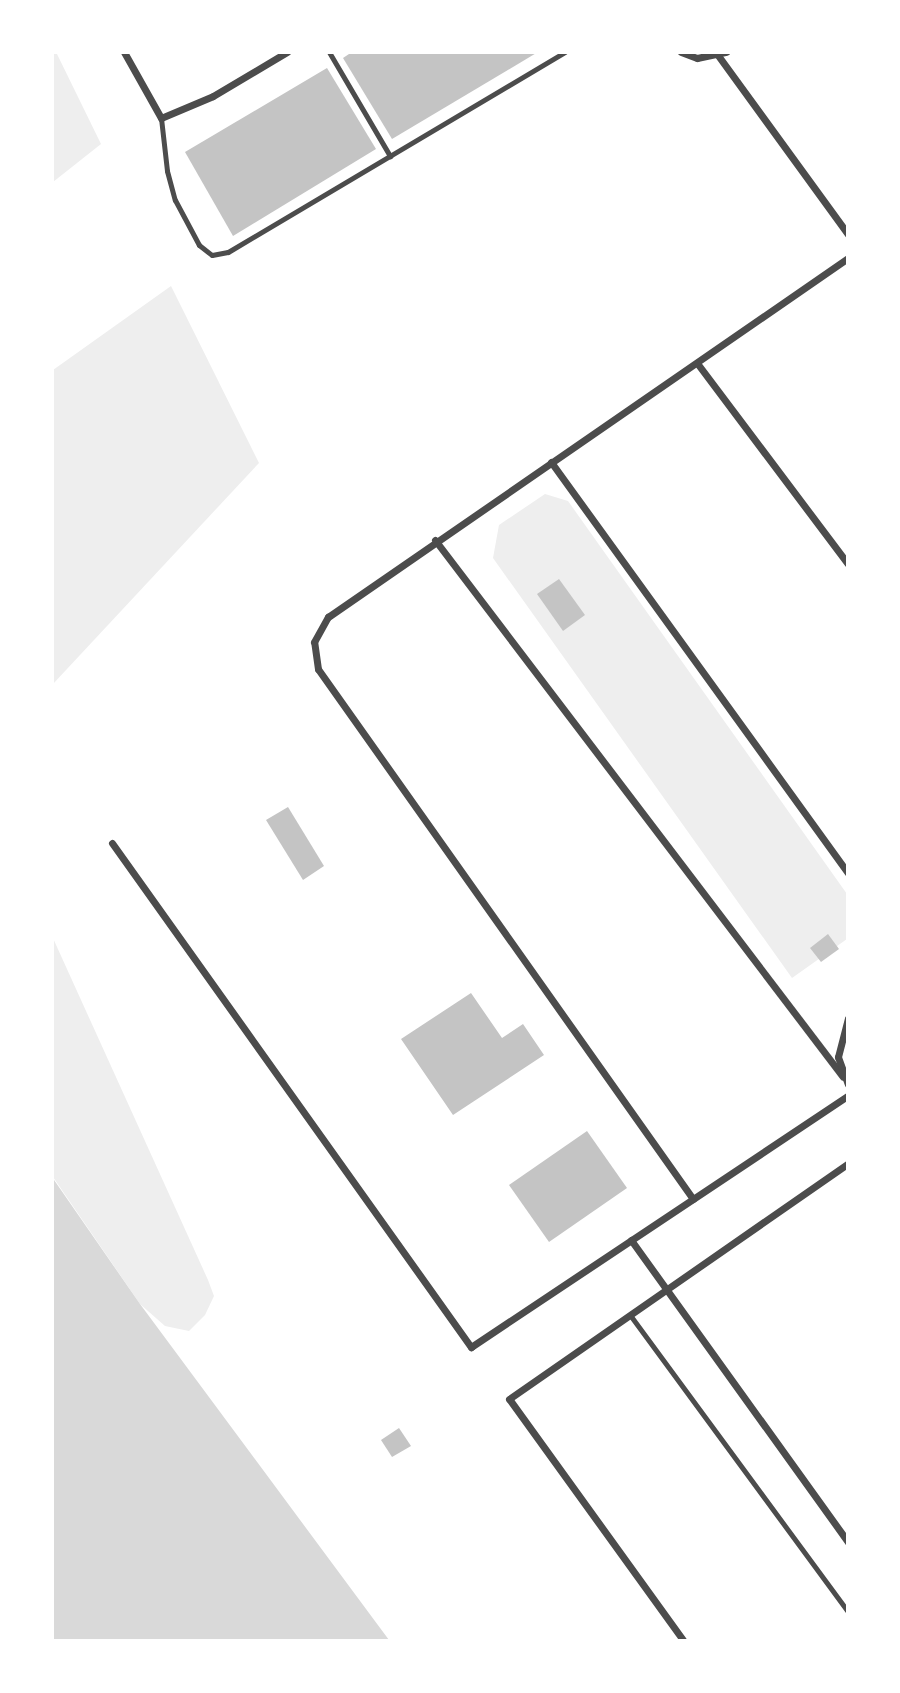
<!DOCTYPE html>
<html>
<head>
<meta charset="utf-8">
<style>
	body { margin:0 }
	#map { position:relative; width:900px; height:1693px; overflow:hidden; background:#fff; font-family:"Noto Sans",sans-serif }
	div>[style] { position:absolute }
	.green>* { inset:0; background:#eee }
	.water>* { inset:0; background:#d9d9d9 }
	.building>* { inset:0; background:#c4c4c4 }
	.service>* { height:5px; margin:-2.5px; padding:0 2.5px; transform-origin:2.5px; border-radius:2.5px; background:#4c4c4c }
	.minor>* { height:7px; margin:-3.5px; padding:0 3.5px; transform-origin:3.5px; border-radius:3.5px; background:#4c4c4c }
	span { translate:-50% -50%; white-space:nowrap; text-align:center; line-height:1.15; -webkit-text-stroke:7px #fff; paint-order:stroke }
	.frame { position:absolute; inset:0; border:54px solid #fff; pointer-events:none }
</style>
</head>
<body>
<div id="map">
	<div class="green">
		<i style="clip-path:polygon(56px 52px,101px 144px,53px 182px,52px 53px)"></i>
		<i style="clip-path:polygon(171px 286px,259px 463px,53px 684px,53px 370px)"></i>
		<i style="clip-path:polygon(545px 494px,568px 501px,847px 894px,847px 939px,792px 978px,493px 558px,499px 525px)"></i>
		<i style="clip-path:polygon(52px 936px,208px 1280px,214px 1296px,205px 1315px,189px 1331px,165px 1326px,140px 1304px,53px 1177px)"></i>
	</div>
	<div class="water">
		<i style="clip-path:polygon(52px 1177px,140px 1304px,389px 1640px,53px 1640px)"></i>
	</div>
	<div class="building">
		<i style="clip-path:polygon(352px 52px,538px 52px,392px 139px,343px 58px)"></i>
		<i style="clip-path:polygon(327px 68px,376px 149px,233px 236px,185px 152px)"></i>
		<i style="clip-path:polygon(559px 579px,585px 615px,563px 631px,537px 594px)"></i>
		<i style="clip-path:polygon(288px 807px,324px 866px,303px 880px,266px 820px)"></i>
		<i style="clip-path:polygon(828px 934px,839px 949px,821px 962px,810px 948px)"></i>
		<i style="clip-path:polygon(471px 993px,502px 1038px,523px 1024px,544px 1055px,453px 1115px,401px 1039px)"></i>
		<i style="clip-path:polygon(587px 1131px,627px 1188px,549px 1242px,509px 1185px)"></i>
		<i style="clip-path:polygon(399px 1428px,411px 1446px,392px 1457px,381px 1440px)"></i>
	</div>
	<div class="service">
		<i style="left:329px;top:52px;width:121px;rotate:59.6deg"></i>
		<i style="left:161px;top:118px;width:53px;rotate:83.5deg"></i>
		<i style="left:167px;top:171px;width:30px;rotate:75deg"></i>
		<i style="left:175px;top:200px;width:51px;rotate:61.9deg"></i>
		<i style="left:199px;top:245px;width:16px;rotate:38deg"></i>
		<i style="left:212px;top:255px;width:16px;rotate:-11deg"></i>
		<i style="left:228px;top:252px;width:392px;rotate:-30.7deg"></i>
		<i style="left:630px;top:1315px;width:368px;rotate:53.7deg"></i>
	</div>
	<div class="minor">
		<i style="left:124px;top:52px;width:76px;rotate:60.7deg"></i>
		<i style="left:161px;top:118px;width:56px;rotate:-22.9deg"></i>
		<i style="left:213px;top:96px;width:86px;rotate:-30.7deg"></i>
		<i style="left:681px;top:52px;width:17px;rotate:21deg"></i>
		<i style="left:697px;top:58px;width:30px;rotate:-12deg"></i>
		<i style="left:717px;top:54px;width:223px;rotate:54deg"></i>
		<i style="left:697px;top:363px;width:251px;rotate:53.1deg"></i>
		<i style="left:551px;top:462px;width:507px;rotate:54.15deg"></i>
		<i style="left:435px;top:540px;width:674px;rotate:52.77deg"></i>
		<i style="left:112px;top:843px;width:619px;rotate:54.54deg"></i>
		<i style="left:471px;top:1347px;width:453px;rotate:-33.7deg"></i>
		<i style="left:848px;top:1018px;width:40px;rotate:104.4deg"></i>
		<i style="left:838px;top:1057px;width:29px;rotate:70deg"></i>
		<i style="left:693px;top:1199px;width:649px;rotate:-125.28deg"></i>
		<i style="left:318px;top:669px;width:27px;rotate:-98deg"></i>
		<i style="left:314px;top:642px;width:29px;rotate:-61deg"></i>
		<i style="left:328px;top:617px;width:632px;rotate:-34.62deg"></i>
		<i style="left:631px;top:1240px;width:372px;rotate:54.3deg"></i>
		<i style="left:683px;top:1640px;width:297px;rotate:-125.8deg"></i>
		<i style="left:509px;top:1399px;width:413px;rotate:-34.8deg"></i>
	</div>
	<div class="frame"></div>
</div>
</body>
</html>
